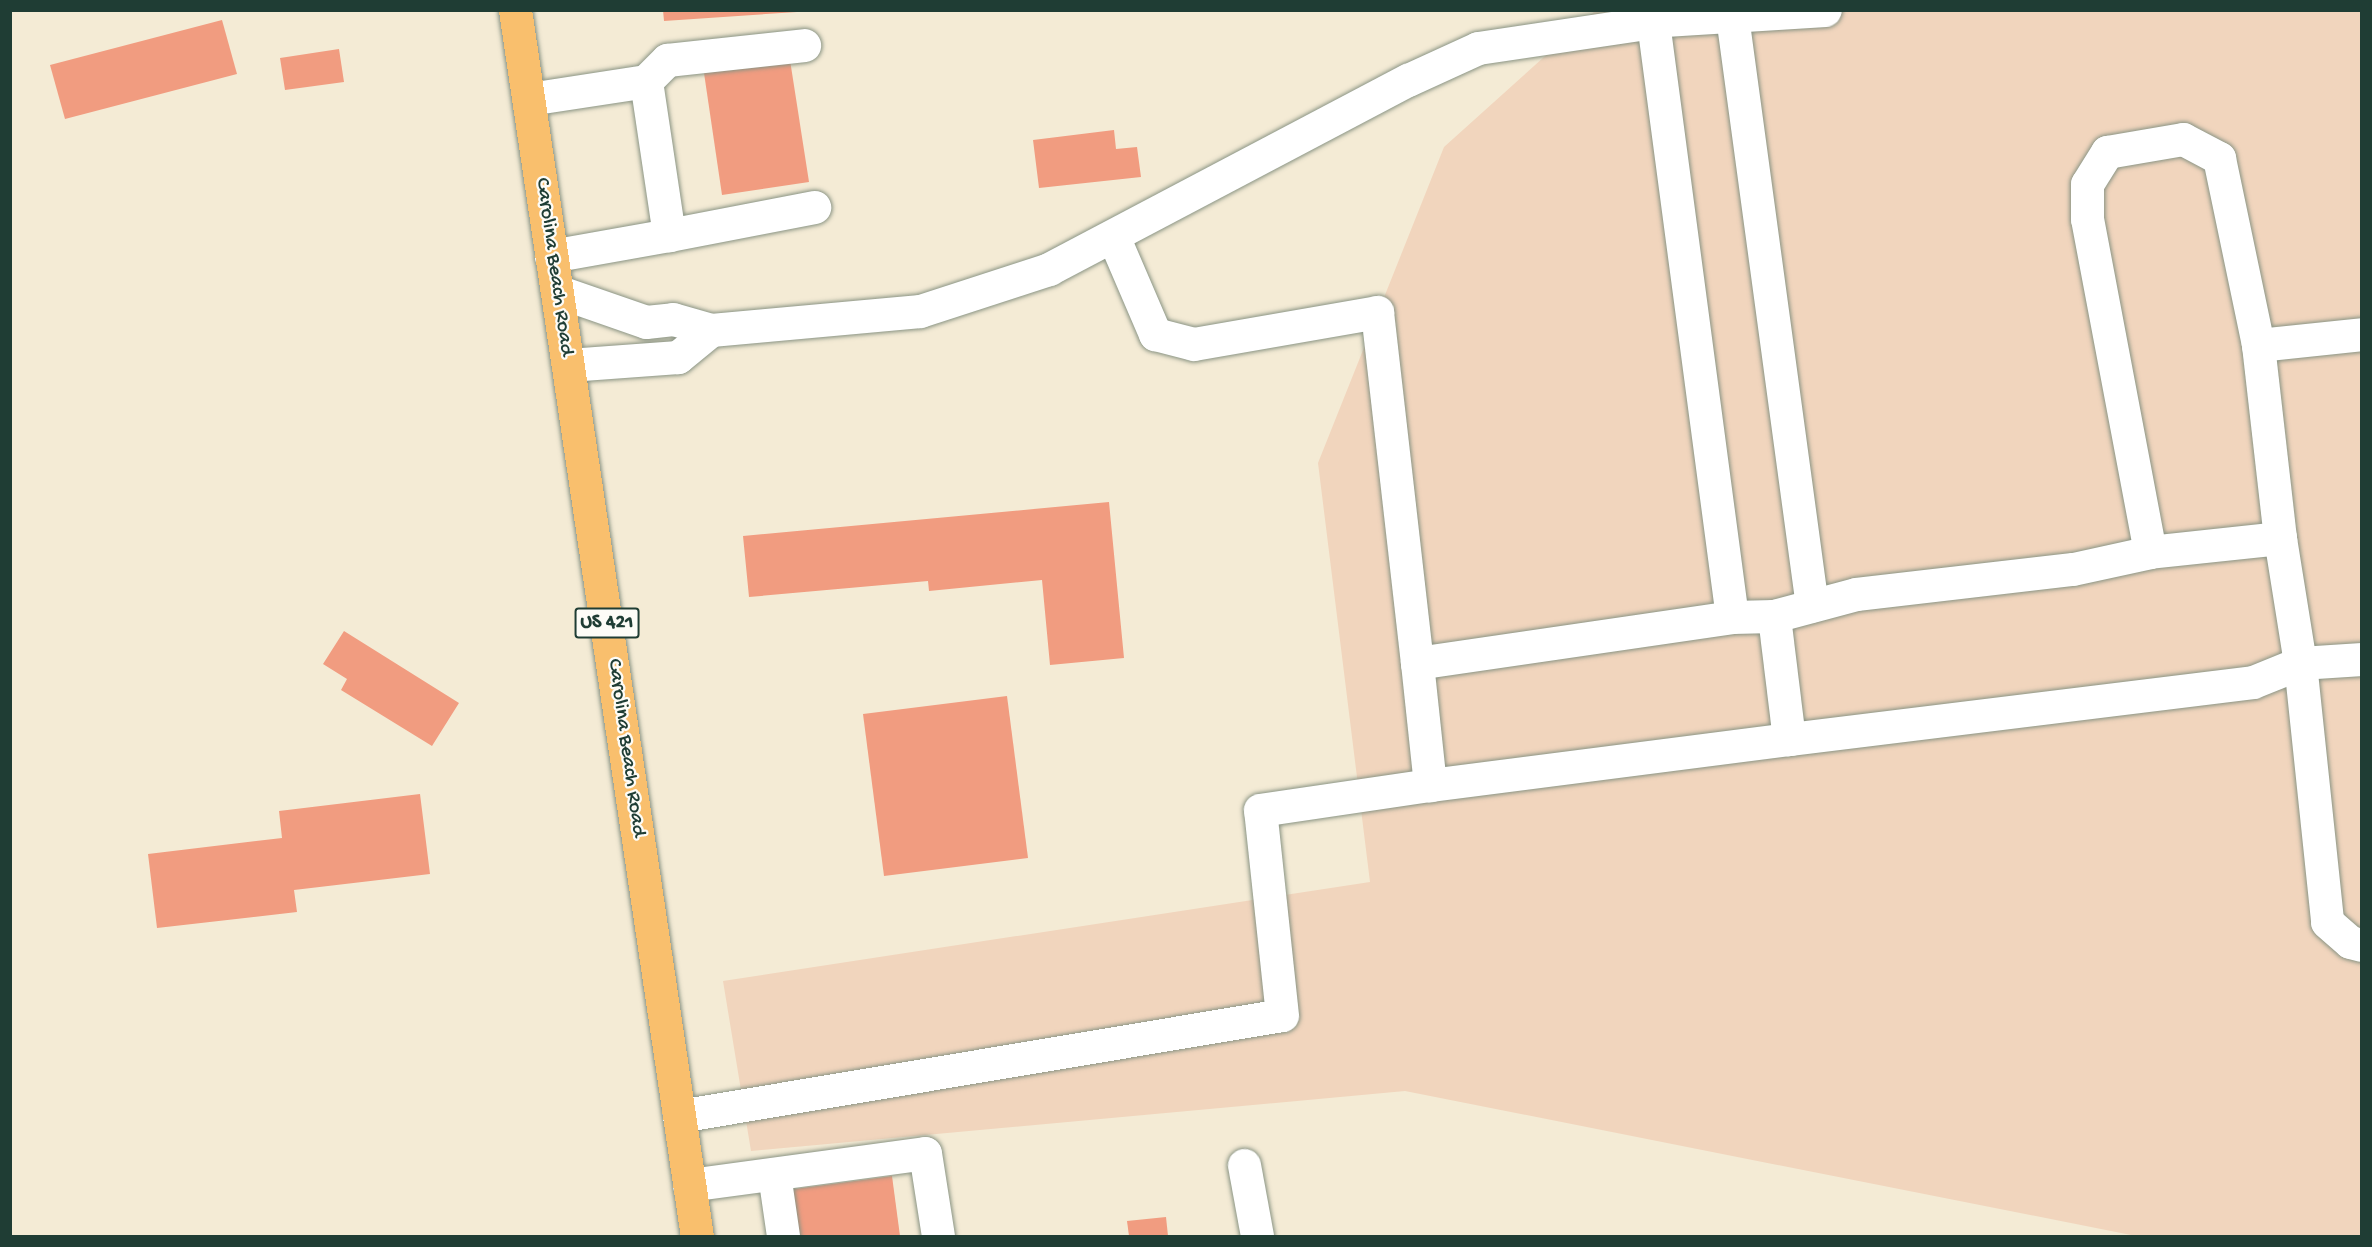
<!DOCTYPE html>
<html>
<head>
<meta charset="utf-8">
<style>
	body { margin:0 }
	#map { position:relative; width:2372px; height:1247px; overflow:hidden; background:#f4ebd5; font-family:"Gochi Hand",sans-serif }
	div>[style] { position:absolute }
	.built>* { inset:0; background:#f1d5bd }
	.building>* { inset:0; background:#f19c80 }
	.roads { filter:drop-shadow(0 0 2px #8a9484) drop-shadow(0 0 2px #8a9484) }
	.minor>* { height:33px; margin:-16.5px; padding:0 16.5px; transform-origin:16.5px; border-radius:16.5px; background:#fff }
	.highway>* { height:33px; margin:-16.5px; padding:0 16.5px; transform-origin:16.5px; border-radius:16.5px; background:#f9bf6d }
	span { translate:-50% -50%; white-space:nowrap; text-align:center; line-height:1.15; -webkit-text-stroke:4.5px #fdfcf7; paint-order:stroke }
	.shield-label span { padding:2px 4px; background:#fdfcf7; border:2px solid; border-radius:4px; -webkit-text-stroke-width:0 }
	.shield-label { font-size:20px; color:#1f3d34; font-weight:700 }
	.street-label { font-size:21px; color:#1f3d34 }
	.frame { position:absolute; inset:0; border:12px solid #1f3d34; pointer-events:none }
</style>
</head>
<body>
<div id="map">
	<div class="built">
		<i style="clip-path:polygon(1595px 11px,2361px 11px,2361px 1236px,2136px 1236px,1405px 1091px,751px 1151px,723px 981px,1370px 882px,1318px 463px,1444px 147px)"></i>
	</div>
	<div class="building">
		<i style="clip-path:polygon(663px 10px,796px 10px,797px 12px,664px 21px)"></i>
		<i style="clip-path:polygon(222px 20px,237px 74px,65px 119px,50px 65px)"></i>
		<i style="clip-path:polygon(339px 49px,344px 82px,285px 90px,280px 58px)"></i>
		<i style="clip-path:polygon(790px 60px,809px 182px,722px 195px,704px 73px)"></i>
		<i style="clip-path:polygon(1114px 130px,1116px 149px,1137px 147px,1141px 177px,1039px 188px,1033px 140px)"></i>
		<i style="clip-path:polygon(1109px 502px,1124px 658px,1050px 665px,1042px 580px,929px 591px,928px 581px,749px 597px,743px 536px)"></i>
		<i style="clip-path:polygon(344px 631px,459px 703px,432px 746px,341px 690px,347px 679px,323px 664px)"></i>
		<i style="clip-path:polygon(1007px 696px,1028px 858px,884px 876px,863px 714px)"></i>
		<i style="clip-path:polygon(420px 794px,430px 874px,294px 890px,297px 912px,157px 928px,148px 854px,282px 838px,279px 811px)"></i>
		<i style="clip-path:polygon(892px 1176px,900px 1236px,793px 1236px,787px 1190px)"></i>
		<i style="clip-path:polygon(1166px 1217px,1168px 1236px,1129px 1236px,1127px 1221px)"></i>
	</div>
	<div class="roads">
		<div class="minor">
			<i style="left:1732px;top:16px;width:595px;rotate:82.28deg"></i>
			<i style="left:1653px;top:22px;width:600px;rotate:82.44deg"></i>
			<i style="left:646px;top:81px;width:30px;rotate:-45deg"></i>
			<i style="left:667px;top:60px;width:138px;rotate:-6.2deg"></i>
			<i style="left:529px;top:99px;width:118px;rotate:-8.7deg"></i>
			<i style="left:646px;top:81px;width:156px;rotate:81.5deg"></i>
			<i style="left:669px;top:235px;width:120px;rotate:169.9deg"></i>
			<i style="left:2183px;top:139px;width:41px;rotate:27.8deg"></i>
			<i style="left:2219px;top:158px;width:191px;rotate:78.2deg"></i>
			<i style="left:2258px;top:345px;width:194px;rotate:83.5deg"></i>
			<i style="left:2280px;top:538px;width:131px;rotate:173.9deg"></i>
			<i style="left:2150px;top:552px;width:339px;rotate:-100.7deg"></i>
			<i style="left:2087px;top:219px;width:35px;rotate:-90deg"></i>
			<i style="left:2087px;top:184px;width:38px;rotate:-58deg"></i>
			<i style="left:2107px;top:152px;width:77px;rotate:-9.7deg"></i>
			<i style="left:669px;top:235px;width:148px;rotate:-10.9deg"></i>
			<i style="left:1113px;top:236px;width:107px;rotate:66.8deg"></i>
			<i style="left:1155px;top:334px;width:40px;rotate:14.4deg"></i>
			<i style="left:1194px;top:344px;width:186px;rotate:-9.9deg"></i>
			<i style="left:1377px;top:312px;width:353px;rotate:83.5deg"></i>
			<i style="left:1417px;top:663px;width:318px;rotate:-8.3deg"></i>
			<i style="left:1732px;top:617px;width:42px;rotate:-1.4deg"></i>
			<i style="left:1774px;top:616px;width:85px;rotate:-15deg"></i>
			<i style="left:1856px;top:594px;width:218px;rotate:-6.6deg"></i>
			<i style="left:2073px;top:569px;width:79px;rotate:-12.4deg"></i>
			<i style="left:557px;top:291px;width:94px;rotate:19.2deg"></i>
			<i style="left:646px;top:322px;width:27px;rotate:-6deg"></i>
			<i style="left:673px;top:319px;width:40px;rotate:16deg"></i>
			<i style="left:711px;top:330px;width:43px;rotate:140.7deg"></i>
			<i style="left:678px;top:357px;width:110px;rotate:175.8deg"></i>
			<i style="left:711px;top:330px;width:210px;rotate:-5.2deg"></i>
			<i style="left:920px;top:311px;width:136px;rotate:-18deg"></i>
			<i style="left:1049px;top:269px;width:406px;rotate:-27.8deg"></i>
			<i style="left:1408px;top:80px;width:77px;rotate:-24.6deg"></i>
			<i style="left:1478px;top:48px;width:189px;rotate:-8.5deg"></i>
			<i style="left:1665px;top:20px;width:160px;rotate:-3.6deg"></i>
			<i style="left:2258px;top:345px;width:105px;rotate:-6deg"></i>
			<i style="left:2280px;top:538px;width:127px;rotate:80.9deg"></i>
			<i style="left:2300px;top:663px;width:62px;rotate:-3.7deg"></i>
			<i style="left:1417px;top:663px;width:123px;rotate:83.9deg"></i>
			<i style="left:1430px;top:785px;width:362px;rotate:-7.3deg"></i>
			<i style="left:1789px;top:739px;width:124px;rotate:-97deg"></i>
			<i style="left:1789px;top:739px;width:467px;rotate:-7deg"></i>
			<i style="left:2253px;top:682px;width:51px;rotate:-22deg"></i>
			<i style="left:2300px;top:663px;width:260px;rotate:84deg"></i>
			<i style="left:2327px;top:922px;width:30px;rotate:41deg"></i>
			<i style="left:2350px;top:942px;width:12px;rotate:14deg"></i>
			<i style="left:679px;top:1116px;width:611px;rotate:-9.51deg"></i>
			<i style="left:1282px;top:1015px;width:206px;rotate:-96.1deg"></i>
			<i style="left:1260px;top:810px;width:172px;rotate:-8.4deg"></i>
			<i style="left:1244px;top:1165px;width:72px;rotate:79.6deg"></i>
			<i style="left:774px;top:1174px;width:63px;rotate:81.7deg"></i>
			<i style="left:689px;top:1185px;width:238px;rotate:-7.7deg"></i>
			<i style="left:925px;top:1153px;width:84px;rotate:81.1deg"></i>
		</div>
		<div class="highway">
			<i style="left:515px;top:10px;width:1239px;rotate:81.56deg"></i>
		</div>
	</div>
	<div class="shield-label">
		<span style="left:607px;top:623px">US 421</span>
	</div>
	<div class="street-label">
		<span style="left:553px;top:267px;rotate:82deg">Carolina Beach Road</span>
		<span style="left:625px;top:748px;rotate:82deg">Carolina Beach Road</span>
	</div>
	<div class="frame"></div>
</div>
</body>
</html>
